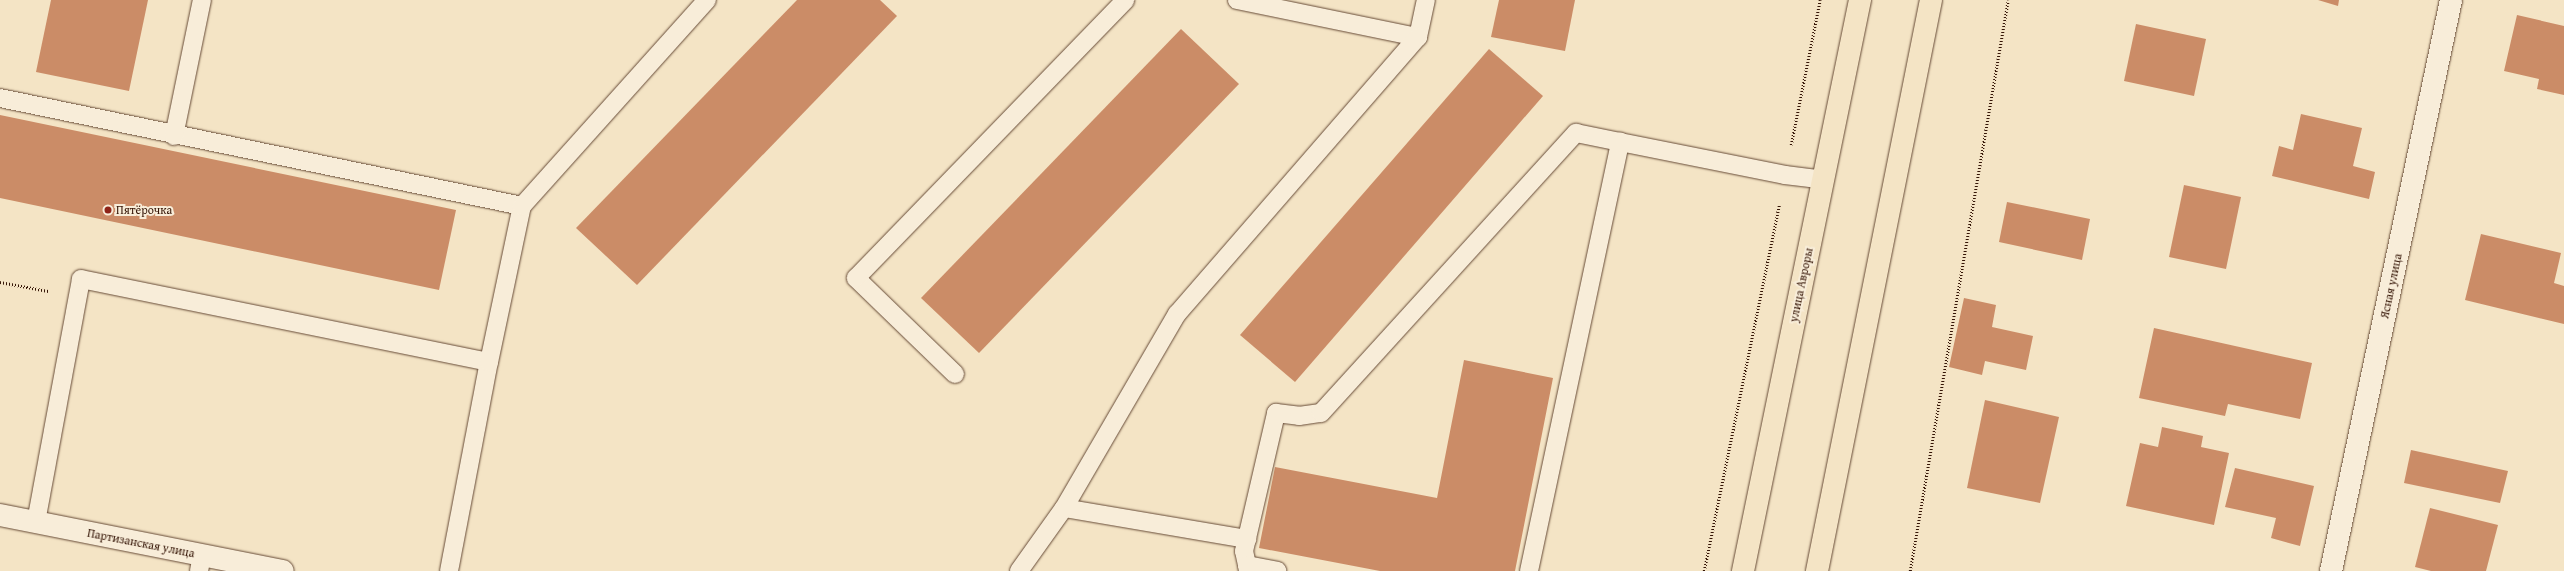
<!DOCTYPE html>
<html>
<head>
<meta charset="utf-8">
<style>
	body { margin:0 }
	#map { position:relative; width:2564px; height:571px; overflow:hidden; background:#f4e4c5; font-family:"Gentium Book Plus",serif }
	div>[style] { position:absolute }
	.building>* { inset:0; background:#cb8c67 }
	.path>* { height:2.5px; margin-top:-1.25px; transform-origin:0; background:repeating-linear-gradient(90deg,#361607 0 1px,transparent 0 3px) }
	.roads { filter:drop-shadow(0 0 1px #664a36) drop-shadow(0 0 1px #664a36) }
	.service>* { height:18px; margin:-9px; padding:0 9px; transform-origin:9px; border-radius:9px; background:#f8edd9 }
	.minor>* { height:22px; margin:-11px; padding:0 11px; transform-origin:11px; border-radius:11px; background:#f8edd9 }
	.tertiary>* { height:22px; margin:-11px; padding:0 11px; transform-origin:11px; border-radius:11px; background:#f8edd9 }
	.primary>* { height:22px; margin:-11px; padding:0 11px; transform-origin:11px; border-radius:11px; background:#f4e4c5 }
	.dots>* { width:11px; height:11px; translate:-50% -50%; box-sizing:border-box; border:2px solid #f8edd9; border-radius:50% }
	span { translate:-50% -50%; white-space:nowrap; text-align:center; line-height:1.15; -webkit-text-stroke:4px #f8edd9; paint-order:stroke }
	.poi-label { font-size:12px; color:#361607 }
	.left { translate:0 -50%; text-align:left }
	.street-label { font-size:12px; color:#361607 }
</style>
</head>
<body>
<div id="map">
	<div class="building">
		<i style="clip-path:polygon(51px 0,148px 0,129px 91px,36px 72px)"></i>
		<i style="clip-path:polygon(797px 0,880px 0,897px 16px,637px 285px,576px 228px)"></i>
		<i style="clip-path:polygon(1499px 0,1575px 0,1565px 51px,1491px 37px)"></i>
		<i style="clip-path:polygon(2318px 0,2339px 0,2338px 6px)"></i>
		<i style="clip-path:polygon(2517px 15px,2564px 26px,2564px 95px,2537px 89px,2539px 79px,2504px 71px)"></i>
		<i style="clip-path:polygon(2136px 24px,2206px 39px,2194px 96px,2124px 81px)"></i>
		<i style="clip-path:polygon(1181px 29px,1239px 84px,979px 353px,921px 298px)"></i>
		<i style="clip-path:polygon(1489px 49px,1543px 96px,1295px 382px,1240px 335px)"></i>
		<i style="clip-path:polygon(2301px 114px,2362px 128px,2353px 166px,2375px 172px,2369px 199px,2272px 176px,2279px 146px,2293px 150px)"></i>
		<i style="clip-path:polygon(0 115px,456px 210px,439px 290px,0 198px)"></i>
		<i style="clip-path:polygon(2184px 185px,2241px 197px,2226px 269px,2169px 257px)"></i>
		<i style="clip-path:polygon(2007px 202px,2090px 219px,2082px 260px,1999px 242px)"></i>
		<i style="clip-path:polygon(2481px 234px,2561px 253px,2554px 283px,2564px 286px,2564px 324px,2465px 300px)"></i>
		<i style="clip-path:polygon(1964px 298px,1996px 305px,1992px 327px,2033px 336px,2026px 370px,1985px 361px,1982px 375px,1949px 367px)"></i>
		<i style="clip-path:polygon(2154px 328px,2312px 363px,2300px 419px,2228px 404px,2225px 416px,2139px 398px)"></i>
		<i style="clip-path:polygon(1464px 360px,1553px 378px,1515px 571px,1380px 571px,1259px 548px,1275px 467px,1437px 498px)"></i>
		<i style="clip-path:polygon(1985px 400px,2059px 417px,2040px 503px,1967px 488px)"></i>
		<i style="clip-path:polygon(2162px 427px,2203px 436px,2201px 447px,2229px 453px,2214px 525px,2126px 506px,2140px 443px,2158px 447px)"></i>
		<i style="clip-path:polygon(2411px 450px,2508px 471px,2500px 503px,2404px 483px)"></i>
		<i style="clip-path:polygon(2235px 468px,2314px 486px,2300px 546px,2271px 538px,2276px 518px,2225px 507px)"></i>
		<i style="clip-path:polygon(2430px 508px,2498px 525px,2486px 571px,2431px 571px,2415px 567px)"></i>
	</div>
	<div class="path">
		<i style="left:1791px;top:145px;width:148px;rotate:-78.7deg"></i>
		<i style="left:0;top:282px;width:49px;rotate:10.6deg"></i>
		<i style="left:1704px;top:571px;width:374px;rotate:-78.4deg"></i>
		<i style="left:1910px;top:571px;width:579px;rotate:-80.26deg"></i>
	</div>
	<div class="roads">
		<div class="service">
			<i style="left:1237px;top:0;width:185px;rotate:11.6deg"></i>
			<i style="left:1418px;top:37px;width:38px;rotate:-78deg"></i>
			<i style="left:0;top:98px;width:533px;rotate:11.69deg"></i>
			<i style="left:174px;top:136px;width:139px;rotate:-78.4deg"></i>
			<i style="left:955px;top:374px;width:138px;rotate:-135.9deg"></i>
			<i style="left:856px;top:278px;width:387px;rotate:-45.9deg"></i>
			<i style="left:1064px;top:508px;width:225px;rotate:-59.8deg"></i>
			<i style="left:1177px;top:314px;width:367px;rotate:-49deg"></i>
			<i style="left:36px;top:522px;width:247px;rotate:-79.5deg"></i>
			<i style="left:81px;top:279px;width:416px;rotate:11.5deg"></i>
			<i style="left:1247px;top:565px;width:14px;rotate:-102deg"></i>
			<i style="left:1244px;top:551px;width:142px;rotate:-76.9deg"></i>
			<i style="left:1276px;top:413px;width:23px;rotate:7deg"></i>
			<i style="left:1299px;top:416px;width:22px;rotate:-8deg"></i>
			<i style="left:1321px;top:413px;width:379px;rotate:-47.7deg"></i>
			<i style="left:1576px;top:133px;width:45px;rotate:11.6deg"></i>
			<i style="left:199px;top:571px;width:16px;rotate:-79deg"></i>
			<i style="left:449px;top:571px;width:213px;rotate:-79.2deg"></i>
			<i style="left:489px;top:362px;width:159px;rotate:-78.1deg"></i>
			<i style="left:522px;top:206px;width:277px;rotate:-48.1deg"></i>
			<i style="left:1019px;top:571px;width:77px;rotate:-54.5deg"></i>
			<i style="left:1064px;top:508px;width:186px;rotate:9.6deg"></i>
			<i style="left:1248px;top:571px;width:6px;rotate:-99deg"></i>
			<i style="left:1247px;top:565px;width:31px;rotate:11deg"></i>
			<i style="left:1529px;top:571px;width:439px;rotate:-78deg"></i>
			<i style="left:1620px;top:142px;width:168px;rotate:11.3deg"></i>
			<i style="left:1785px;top:175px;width:38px;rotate:7deg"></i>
		</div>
		<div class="minor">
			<i style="left:2331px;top:571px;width:583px;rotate:-78.13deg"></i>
		</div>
		<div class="tertiary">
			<i style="left:0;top:515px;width:288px;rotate:11.2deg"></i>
		</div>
		<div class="primary">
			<i style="left:1743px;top:571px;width:583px;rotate:-78.42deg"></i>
			<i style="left:1817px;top:571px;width:582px;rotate:-78.71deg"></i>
		</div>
	</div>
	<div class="dots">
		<i style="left:108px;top:210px;background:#8f2418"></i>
	</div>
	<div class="poi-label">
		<span class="left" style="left:116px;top:210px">Пятёрочка</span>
	</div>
	<div class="street-label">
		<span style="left:1801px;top:285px;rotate:-78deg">улица Авроры</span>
		<span style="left:2391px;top:286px;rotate:-78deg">Ясная улица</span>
		<span style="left:141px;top:543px;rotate:11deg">Партизанская улица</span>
	</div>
</div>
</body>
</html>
